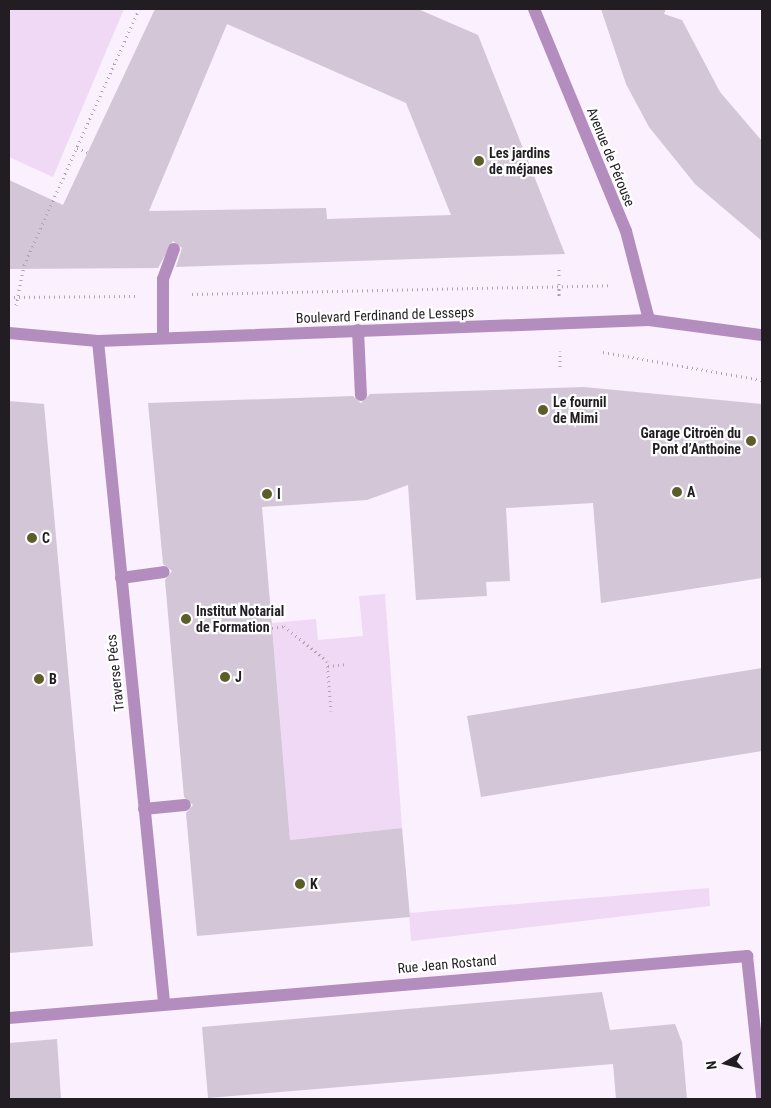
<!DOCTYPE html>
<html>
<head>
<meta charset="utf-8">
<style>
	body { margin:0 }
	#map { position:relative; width:771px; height:1108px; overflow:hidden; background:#fbf0fe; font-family:"Roboto Condensed",sans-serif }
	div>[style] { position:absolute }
	.green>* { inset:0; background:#efd9f5 }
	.building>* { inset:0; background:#d3c6d7 }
	.path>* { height:3px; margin-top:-1.5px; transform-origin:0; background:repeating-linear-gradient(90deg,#aea5b0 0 1px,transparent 0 5px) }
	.lane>* { height:12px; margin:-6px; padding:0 6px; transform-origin:6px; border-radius:6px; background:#b38dbd }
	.street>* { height:12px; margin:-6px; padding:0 6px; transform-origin:6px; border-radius:6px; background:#b38dbd }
	.dots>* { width:14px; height:14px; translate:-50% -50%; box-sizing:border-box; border:2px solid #fff; border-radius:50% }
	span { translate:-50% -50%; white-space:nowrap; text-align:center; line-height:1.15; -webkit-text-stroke:4.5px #fff; paint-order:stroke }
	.poi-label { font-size:14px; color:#221d23; font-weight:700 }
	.left { translate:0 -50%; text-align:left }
	.right { translate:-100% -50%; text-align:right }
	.street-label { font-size:14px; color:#221d23 }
	.frame { position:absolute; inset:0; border:10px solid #221d23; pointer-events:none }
	.north { position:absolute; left:701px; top:1038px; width:50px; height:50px; -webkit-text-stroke:4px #fff; paint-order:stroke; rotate:262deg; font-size:14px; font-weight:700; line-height:20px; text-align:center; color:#221d23 }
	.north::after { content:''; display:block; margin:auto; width:18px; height:22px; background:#221d23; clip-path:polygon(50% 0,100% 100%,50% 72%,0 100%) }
</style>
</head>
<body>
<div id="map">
	<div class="green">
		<i style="clip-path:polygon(9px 9px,124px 9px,53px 177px,9px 157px)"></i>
		<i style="clip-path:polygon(385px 594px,402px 828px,290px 840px,272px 623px,316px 619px,318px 640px,363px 636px,359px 596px)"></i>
		<i style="clip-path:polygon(709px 888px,710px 906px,411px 941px,409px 913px)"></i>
	</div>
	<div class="building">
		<i style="clip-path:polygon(evenodd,155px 9px,418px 9px,478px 35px,565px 254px,176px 267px,182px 248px,173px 241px,158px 268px,9px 269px,9px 180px,63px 205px,155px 9px,227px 24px,406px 103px,451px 215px,327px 219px,326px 208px,149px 211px,227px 24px)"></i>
		<i style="clip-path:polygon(601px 9px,666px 9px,664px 14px,682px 20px,720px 92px,762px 141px,762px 241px,695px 184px,649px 127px,626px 84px)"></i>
		<i style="clip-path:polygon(584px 387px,762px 404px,762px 578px,601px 603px,593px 503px,506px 508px,510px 581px,486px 582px,487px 596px,416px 600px,408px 485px,367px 500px,262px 507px,290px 840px,402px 828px,410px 917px,197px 936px,186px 813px,193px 805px,184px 797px,165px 580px,172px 571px,163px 564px,148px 403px,353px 396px,361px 403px,370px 394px)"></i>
		<i style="clip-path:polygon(9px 401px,44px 404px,93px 946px,9px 953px)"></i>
		<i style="clip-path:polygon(762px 668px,762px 751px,481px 797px,467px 716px)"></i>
		<i style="clip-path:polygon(602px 992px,610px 1030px,675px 1024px,682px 1042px,687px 1099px,616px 1099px,613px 1064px,208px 1098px,202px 1027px)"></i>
		<i style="clip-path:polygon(57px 1039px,61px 1099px,9px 1099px,9px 1043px)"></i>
	</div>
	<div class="path">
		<i style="left:77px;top:148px;width:11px;rotate:22deg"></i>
		<i style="left:559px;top:269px;width:28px;rotate:90deg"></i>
		<i style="left:192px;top:294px;width:418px;rotate:-1.2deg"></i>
		<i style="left:9px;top:297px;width:126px;rotate:-0.5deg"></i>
		<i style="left:16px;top:305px;width:41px;rotate:-78.7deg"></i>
		<i style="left:24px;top:265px;width:281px;rotate:-65.8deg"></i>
		<i style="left:560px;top:351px;width:19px;rotate:90deg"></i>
		<i style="left:603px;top:352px;width:161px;rotate:10deg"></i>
		<i style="left:272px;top:628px;width:12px;rotate:-9deg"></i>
		<i style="left:284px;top:626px;width:55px;rotate:39.1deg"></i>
		<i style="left:327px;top:661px;width:50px;rotate:85.4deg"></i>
		<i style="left:328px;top:666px;width:18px;rotate:-6deg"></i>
	</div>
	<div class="lane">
		<i style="left:358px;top:330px;width:65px;rotate:87.4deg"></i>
		<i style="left:163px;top:338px;width:59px;rotate:-90deg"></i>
		<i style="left:163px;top:279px;width:32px;rotate:-70deg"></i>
		<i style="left:121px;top:578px;width:43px;rotate:-7.9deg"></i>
		<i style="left:144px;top:809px;width:41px;rotate:-5.6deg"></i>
	</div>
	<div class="street">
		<i style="left:534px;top:9px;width:240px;rotate:67.5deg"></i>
		<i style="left:626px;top:231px;width:92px;rotate:75.5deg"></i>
		<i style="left:9px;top:333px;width:89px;rotate:5.1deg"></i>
		<i style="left:98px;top:341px;width:551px;rotate:-2.18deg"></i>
		<i style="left:649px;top:320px;width:114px;rotate:7.6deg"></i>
		<i style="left:98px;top:341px;width:664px;rotate:84.3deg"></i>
		<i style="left:9px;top:1018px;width:741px;rotate:-4.8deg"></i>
		<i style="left:747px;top:956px;width:142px;rotate:83.9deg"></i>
	</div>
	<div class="dots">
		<i style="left:479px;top:161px;background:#5d5d2a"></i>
		<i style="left:543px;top:410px;background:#5d5d2a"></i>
		<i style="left:751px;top:441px;background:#5d5d2a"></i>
		<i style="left:677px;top:492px;background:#5d5d2a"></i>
		<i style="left:267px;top:494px;background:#5d5d2a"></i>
		<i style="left:32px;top:538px;background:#5d5d2a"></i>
		<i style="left:186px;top:619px;background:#5d5d2a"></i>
		<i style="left:225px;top:677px;background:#5d5d2a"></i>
		<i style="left:39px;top:679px;background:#5d5d2a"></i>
		<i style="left:300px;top:884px;background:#5d5d2a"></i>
	</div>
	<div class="poi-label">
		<span class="left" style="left:489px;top:161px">Les jardins<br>de méjanes</span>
		<span class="left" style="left:553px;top:410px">Le fournil<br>de Mimi</span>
		<span class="right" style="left:741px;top:441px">Garage Citroën du<br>Pont d’Anthoine</span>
		<span class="left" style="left:687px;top:492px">A</span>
		<span class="left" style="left:277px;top:494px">I</span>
		<span class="left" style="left:42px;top:538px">C</span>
		<span class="left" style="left:196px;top:619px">Institut Notarial<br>de Formation</span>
		<span class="left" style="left:235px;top:677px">J</span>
		<span class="left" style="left:49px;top:679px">B</span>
		<span class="left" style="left:310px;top:884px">K</span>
	</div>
	<div class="street-label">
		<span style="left:611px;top:157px;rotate:68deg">Avenue de Pérouse</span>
		<span style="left:385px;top:315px;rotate:-2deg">Boulevard Ferdinand de Lesseps</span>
		<span style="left:115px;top:673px;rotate:-96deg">Traverse Pécs</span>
		<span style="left:447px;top:964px;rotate:-5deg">Rue Jean Rostand</span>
	</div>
	<div class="frame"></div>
	<div class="north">N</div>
</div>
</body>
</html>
